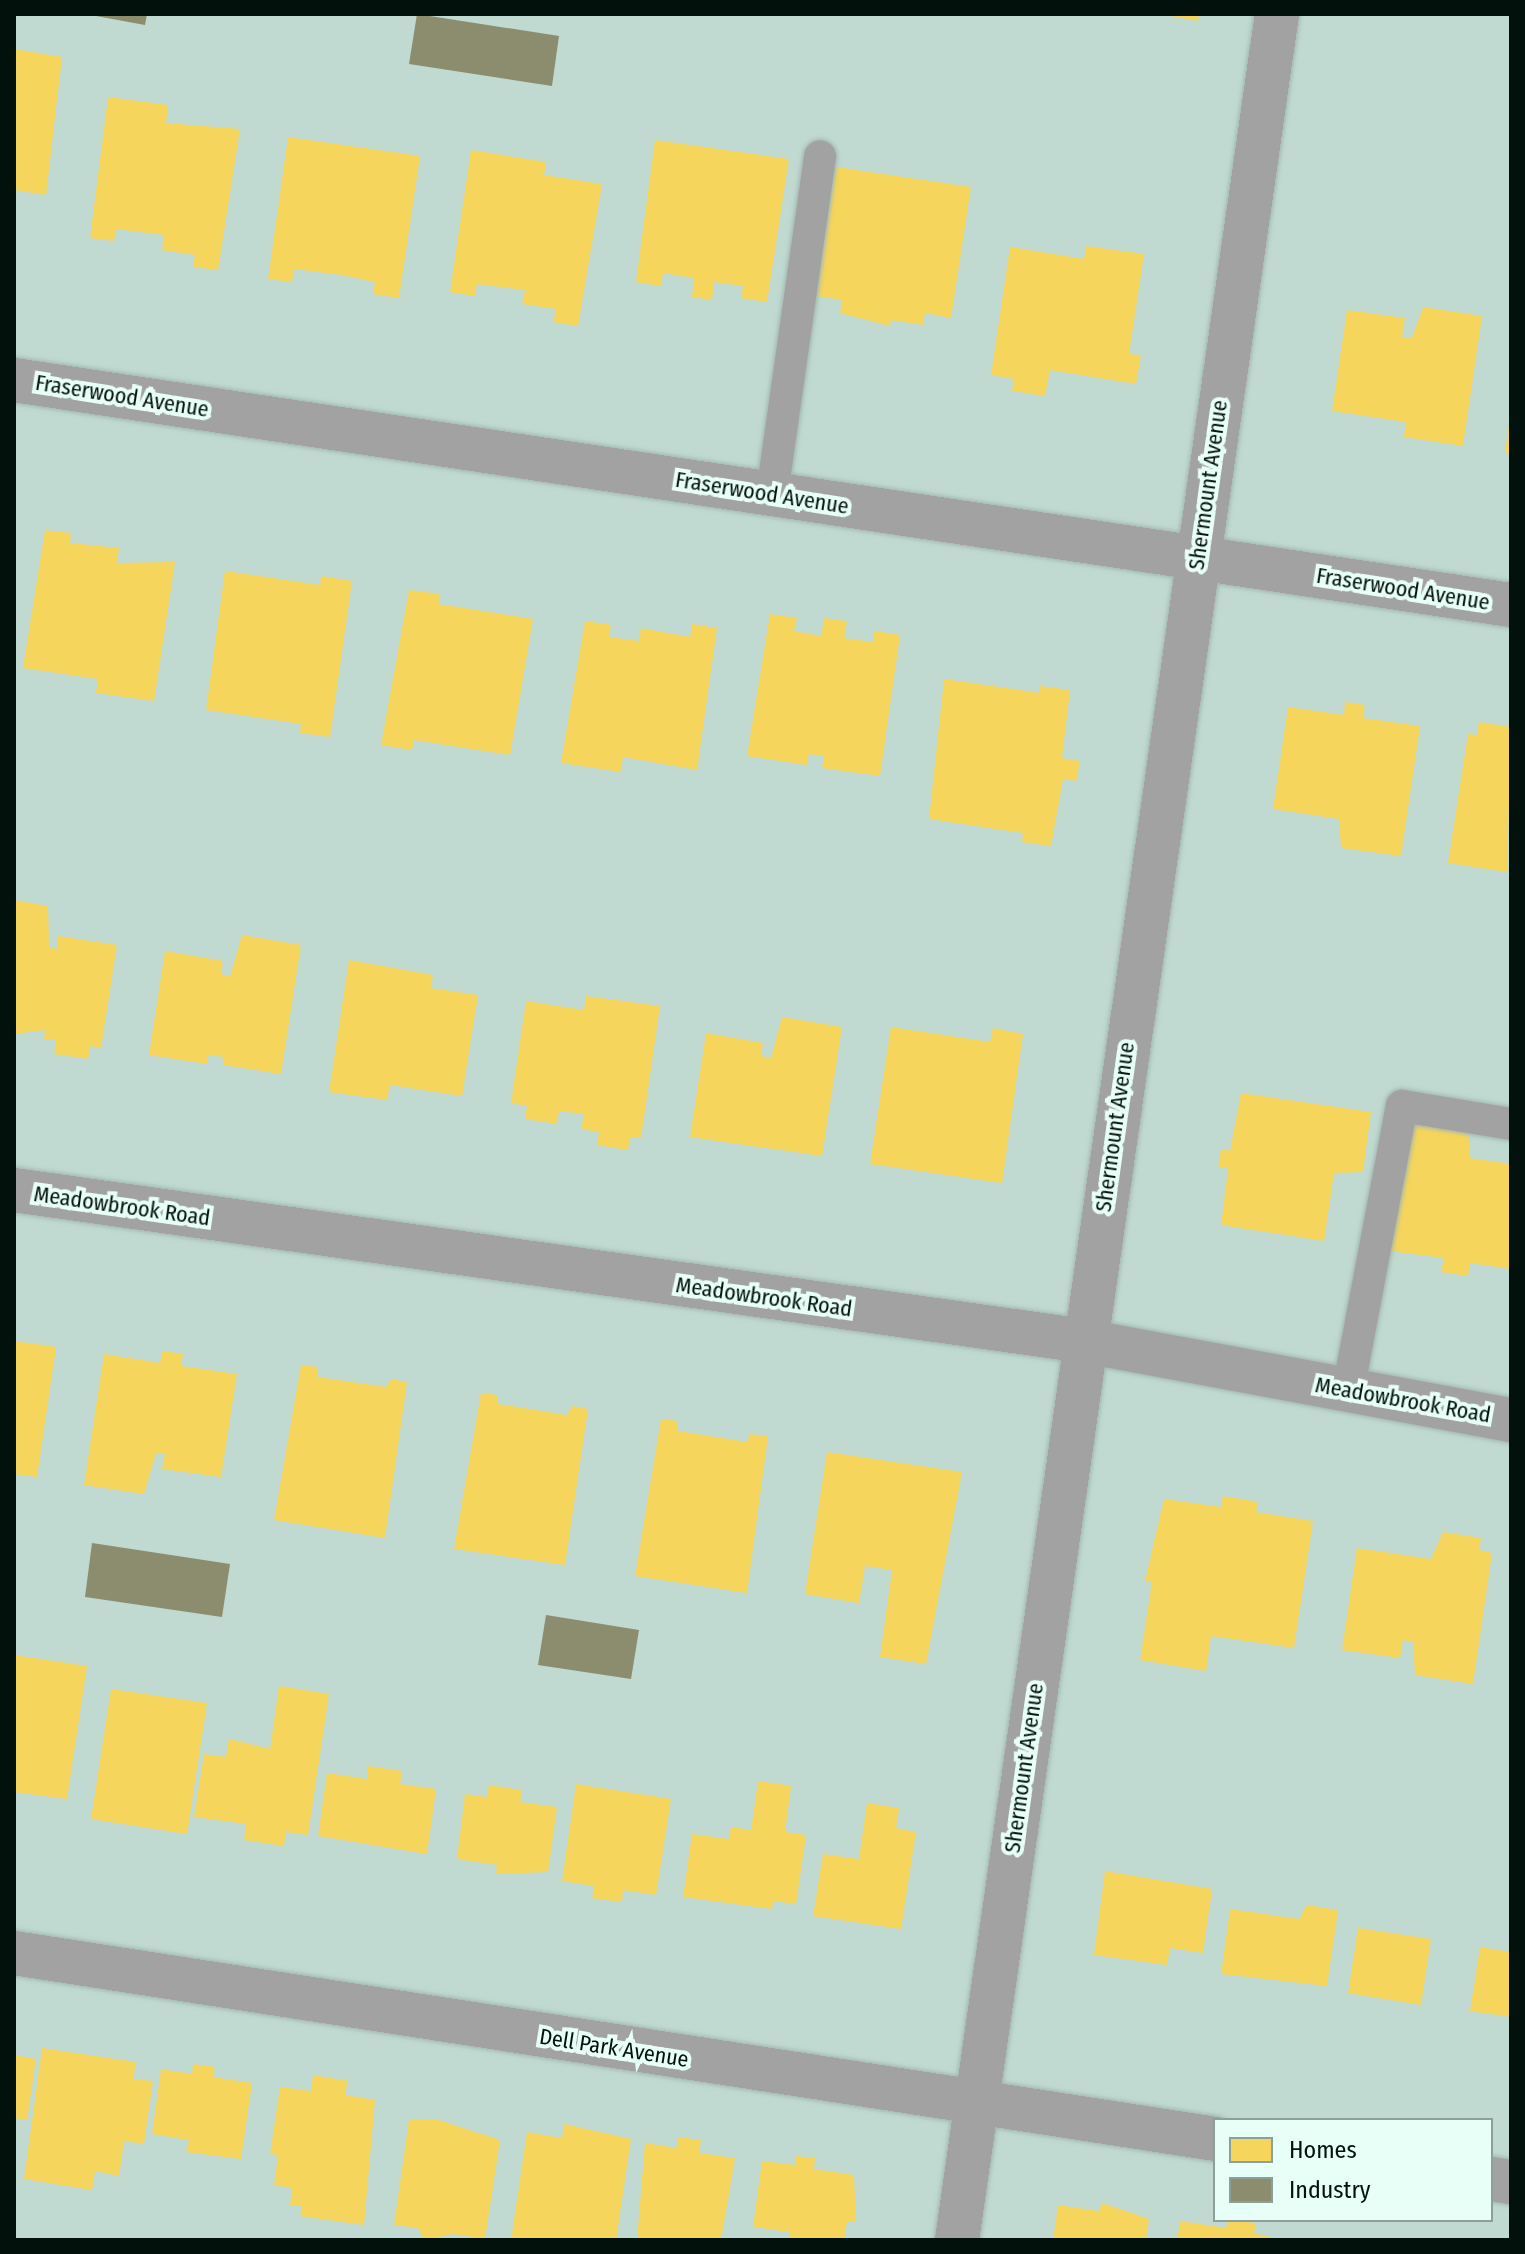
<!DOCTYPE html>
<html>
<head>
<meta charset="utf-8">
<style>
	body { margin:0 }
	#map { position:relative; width:1525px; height:2254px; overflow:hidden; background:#c0dad1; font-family:"Fira Sans Condensed",sans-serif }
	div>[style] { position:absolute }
	.homes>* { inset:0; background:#f6d55c }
	.industry>* { inset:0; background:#8c8c6e }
	.roads { filter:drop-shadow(0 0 2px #a3b7b1) drop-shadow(0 0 2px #a3b7b1) }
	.lane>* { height:32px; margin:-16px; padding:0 16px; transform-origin:16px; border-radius:16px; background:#a3a2a2 }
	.street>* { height:44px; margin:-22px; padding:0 22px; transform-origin:22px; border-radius:22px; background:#a3a2a2 }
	span { translate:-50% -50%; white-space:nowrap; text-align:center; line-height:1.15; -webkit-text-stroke:8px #e8fff7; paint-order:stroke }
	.street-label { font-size:22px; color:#02110c }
	.frame { position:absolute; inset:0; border:16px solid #02110c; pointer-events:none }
	.legend { position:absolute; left:1213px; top:2118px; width:280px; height:104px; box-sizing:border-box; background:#e8fff7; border:2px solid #8ca099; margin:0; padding:10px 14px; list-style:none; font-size:24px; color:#02110c }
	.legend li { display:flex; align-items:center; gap:16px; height:40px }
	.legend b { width:40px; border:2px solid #8ca099 }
</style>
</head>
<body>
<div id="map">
	<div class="homes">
		<i style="clip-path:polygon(1159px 14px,1199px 14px,1198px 21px)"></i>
		<i style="clip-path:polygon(14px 49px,62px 57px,46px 195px,14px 190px)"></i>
		<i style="clip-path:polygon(108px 97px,168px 105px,166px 123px,240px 129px,218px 270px,193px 267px,195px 255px,162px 250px,164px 235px,116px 229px,114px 241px,90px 238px)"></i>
		<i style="clip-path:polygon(288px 137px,420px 156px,399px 298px,373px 294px,375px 282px,342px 275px,294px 269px,292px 282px,268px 279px)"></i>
		<i style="clip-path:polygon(655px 140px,789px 159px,767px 302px,741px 298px,743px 286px,714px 282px,712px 300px,692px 297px,694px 278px,663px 273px,661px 286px,636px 282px)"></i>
		<i style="clip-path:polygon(471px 150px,546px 162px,544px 175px,602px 184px,578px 326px,553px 322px,556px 309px,522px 304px,525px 290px,477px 284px,475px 296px,450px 292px)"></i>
		<i style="clip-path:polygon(836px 167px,971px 187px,951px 318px,925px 313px,923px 325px,891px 320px,890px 326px,840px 313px,842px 300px,817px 296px)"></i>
		<i style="clip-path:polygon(1086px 246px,1144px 254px,1129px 354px,1141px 355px,1136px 384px,1050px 370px,1045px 396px,1012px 391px,1014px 379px,991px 375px,1010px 247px,1084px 259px)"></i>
		<i style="clip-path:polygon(1423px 307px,1482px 316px,1463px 446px,1404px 437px,1406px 422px,1332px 411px,1347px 310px,1405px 318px,1402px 337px,1412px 338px)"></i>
		<i style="clip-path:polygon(1509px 424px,1511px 424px,1511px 454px,1505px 453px)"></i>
		<i style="clip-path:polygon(45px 530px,71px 533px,70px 543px,119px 548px,117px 563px,175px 562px,154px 701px,96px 693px,98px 679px,23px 668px)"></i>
		<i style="clip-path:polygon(225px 571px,320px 585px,321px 576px,352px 581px,330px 737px,300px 733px,301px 724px,206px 710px)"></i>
		<i style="clip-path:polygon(409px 590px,440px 594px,438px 604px,533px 619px,510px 755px,414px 740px,412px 750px,381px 745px)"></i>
		<i style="clip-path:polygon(770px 614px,797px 618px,794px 631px,821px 636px,824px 618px,847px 621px,844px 638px,873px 642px,874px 631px,900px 635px,880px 776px,822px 768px,824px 756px,809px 754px,807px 765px,747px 756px)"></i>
		<i style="clip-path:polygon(585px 621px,611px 625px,609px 637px,639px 641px,641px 628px,690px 637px,692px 624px,717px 628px,697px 770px,623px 757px,621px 772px,561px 763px)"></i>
		<i style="clip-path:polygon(944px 679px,1040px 693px,1040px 686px,1070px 690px,1062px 758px,1080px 761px,1076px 781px,1063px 779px,1051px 846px,1022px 842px,1023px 833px,929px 819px)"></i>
		<i style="clip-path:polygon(1345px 702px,1365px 705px,1363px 718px,1420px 726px,1401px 856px,1341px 848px,1339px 819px,1273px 809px,1288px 707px,1344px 715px)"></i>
		<i style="clip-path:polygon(1479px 722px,1511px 727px,1507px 872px,1448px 863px,1468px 734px,1477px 735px)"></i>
		<i style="clip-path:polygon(14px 900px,48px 906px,49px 947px,57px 949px,58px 936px,117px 945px,101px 1048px,90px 1046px,88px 1059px,54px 1054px,56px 1040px,44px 1039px,45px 1030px,14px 1034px)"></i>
		<i style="clip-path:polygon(242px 935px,301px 945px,281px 1074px,223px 1065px,224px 1057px,208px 1055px,207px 1064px,149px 1055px,165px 951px,223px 961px,221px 974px,230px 976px)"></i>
		<i style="clip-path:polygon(349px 960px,433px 975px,431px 988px,478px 995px,462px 1096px,390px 1085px,387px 1100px,329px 1092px)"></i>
		<i style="clip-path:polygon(586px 996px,660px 1006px,641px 1138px,630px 1137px,628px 1150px,597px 1145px,599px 1132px,581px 1129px,584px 1114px,559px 1111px,557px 1124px,525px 1119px,527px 1106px,511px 1103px,526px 1001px,584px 1010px)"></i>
		<i style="clip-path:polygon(782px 1017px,842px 1027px,822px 1156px,690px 1137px,706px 1033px,763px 1043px,761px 1056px,771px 1058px)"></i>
		<i style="clip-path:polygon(891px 1027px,990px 1042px,993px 1028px,1023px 1034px,1002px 1183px,870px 1164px)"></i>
		<i style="clip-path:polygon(1241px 1093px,1371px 1112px,1363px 1172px,1334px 1173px,1324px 1241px,1221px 1225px,1228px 1168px,1218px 1168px,1221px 1149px,1230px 1151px)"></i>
		<i style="clip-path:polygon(1408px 1121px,1468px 1129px,1470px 1158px,1511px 1164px,1511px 1269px,1470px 1263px,1468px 1276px,1441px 1272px,1444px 1258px,1390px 1251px)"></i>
		<i style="clip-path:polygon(14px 1341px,56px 1347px,37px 1477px,14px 1474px)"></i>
		<i style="clip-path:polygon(162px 1351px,183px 1354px,181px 1366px,237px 1374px,221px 1477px,162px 1469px,165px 1454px,156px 1453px,144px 1494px,84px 1485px,104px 1354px,160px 1363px)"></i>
		<i style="clip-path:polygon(301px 1365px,317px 1367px,318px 1377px,386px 1387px,391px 1379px,407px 1382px,385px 1538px,274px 1520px)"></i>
		<i style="clip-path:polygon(481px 1393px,497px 1395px,498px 1404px,567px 1415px,572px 1406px,588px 1409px,565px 1565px,454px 1549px)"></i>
		<i style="clip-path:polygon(661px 1419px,678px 1421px,678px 1431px,747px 1442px,750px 1434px,768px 1436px,747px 1593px,635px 1576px)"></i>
		<i style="clip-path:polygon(827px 1452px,962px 1472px,926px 1664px,880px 1657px,892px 1570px,865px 1566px,859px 1603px,805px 1594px)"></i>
		<i style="clip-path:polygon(1223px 1496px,1258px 1502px,1256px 1512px,1313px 1521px,1294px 1648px,1211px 1636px,1206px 1671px,1140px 1660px,1152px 1582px,1145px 1581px,1164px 1499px,1221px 1507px)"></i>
		<i style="clip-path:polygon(1443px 1532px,1481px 1538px,1479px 1550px,1492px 1553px,1473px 1684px,1415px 1675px,1413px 1642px,1403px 1640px,1400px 1658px,1342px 1650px,1357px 1548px,1431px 1559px)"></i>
		<i style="clip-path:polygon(14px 1655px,87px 1666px,67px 1799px,14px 1792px)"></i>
		<i style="clip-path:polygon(279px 1686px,329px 1694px,308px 1835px,286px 1832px,284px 1846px,244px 1840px,246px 1824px,194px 1817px,204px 1754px,226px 1757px,229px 1739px,270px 1749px)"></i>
		<i style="clip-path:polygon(111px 1689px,207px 1703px,187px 1834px,91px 1819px)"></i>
		<i style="clip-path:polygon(368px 1766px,402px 1771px,400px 1784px,436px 1789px,427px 1854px,318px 1836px,327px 1773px,367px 1779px)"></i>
		<i style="clip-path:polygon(758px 1781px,791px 1786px,785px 1832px,806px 1835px,796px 1904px,773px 1901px,772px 1909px,683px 1897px,692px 1834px,729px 1839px,731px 1827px,751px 1830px)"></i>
		<i style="clip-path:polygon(576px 1784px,671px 1799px,656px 1895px,623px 1890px,622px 1902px,592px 1898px,594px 1886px,562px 1881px)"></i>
		<i style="clip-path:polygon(489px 1785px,522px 1790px,520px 1802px,557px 1807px,548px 1872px,496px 1874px,497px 1865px,457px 1859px,465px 1794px,487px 1797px)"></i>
		<i style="clip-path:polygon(867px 1803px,899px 1808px,896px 1828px,916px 1832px,901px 1929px,813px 1916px,823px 1854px,859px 1859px)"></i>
		<i style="clip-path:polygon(1105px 1871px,1212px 1889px,1203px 1953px,1170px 1948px,1167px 1965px,1094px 1955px)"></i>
		<i style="clip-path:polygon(1307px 1905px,1338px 1910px,1327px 1986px,1221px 1974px,1230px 1909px,1299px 1919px)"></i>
		<i style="clip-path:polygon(1358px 1928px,1431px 1939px,1421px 2005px,1348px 1993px)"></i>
		<i style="clip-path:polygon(1480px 1947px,1511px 1952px,1511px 2017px,1470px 2011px)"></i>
		<i style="clip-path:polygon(42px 2048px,136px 2062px,133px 2079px,153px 2081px,144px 2144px,124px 2141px,119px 2176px,95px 2171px,92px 2190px,24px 2179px)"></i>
		<i style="clip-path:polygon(14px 2055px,36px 2059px,27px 2120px,14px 2118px)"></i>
		<i style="clip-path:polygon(193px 2064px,215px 2067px,213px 2077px,252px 2083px,241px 2159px,186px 2152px,189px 2140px,152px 2134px,161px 2069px,192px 2074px)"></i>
		<i style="clip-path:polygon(313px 2075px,348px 2081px,345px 2095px,375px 2100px,364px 2225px,300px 2216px,302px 2206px,290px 2205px,292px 2188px,274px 2185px,278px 2155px,270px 2154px,280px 2087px,311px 2091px)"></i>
		<i style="clip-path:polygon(409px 2120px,439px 2120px,500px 2140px,485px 2239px,453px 2234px,424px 2240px,418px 2228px,394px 2225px)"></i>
		<i style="clip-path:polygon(564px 2124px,631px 2139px,616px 2240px,511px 2240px,527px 2132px,562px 2138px)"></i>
		<i style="clip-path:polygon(678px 2137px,701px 2140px,699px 2153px,735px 2158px,721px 2240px,637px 2240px,645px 2143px,677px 2148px)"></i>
		<i style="clip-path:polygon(796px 2156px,815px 2158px,814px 2169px,854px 2175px,856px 2222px,847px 2221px,844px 2240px,789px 2240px,790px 2232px,753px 2227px,762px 2161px,795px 2165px)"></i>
		<i style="clip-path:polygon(1102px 2203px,1149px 2219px,1146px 2240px,1053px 2240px,1058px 2205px,1099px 2211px)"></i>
		<i style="clip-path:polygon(1228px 2220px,1256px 2223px,1254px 2233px,1282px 2240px,1177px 2240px,1180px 2221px,1226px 2228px)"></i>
	</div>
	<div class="industry">
		<i style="clip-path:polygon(85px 14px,147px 14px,145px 25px)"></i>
		<i style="clip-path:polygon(417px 14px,559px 36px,552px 86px,409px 64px)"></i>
		<i style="clip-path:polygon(92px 1543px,230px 1564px,222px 1617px,85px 1597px)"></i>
		<i style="clip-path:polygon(546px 1615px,639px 1630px,631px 1679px,538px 1665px)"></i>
	</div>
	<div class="roads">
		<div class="lane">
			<i style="left:772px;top:494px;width:341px;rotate:-81.9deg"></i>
			<i style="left:1348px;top:1391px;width:290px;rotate:-79.3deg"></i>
			<i style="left:1402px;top:1106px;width:110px;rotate:9.4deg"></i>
		</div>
		<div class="street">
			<i style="left:14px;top:380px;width:1514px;rotate:8.55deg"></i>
			<i style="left:14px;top:1190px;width:1081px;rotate:8.03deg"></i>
			<i style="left:1084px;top:1341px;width:434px;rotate:10.5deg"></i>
			<i style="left:14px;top:1953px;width:1215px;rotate:8.8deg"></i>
			<i style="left:1491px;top:2179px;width:20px;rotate:9deg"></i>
			<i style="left:957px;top:2240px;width:2249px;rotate:-81.82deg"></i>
		</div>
	</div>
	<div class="street-label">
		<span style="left:122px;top:396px;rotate:9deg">Fraserwood Avenue</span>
		<span style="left:1208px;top:485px;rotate:-82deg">Shermount Avenue</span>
		<span style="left:762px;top:493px;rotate:9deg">Fraserwood Avenue</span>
		<span style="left:1403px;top:589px;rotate:9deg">Fraserwood Avenue</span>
		<span style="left:1115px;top:1127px;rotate:-82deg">Shermount Avenue</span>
		<span style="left:122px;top:1206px;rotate:8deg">Meadowbrook Road</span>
		<span style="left:764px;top:1297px;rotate:8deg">Meadowbrook Road</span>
		<span style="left:1403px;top:1400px;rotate:10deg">Meadowbrook Road</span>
		<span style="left:1024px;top:1768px;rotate:-82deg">Shermount Avenue</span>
		<span style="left:614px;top:2048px;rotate:9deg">Dell Park Avenue</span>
	</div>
	<div class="frame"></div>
	<ul class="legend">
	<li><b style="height:22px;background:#f6d55c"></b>Homes</li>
	<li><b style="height:22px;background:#8c8c6e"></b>Industry</li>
	</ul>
</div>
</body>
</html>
